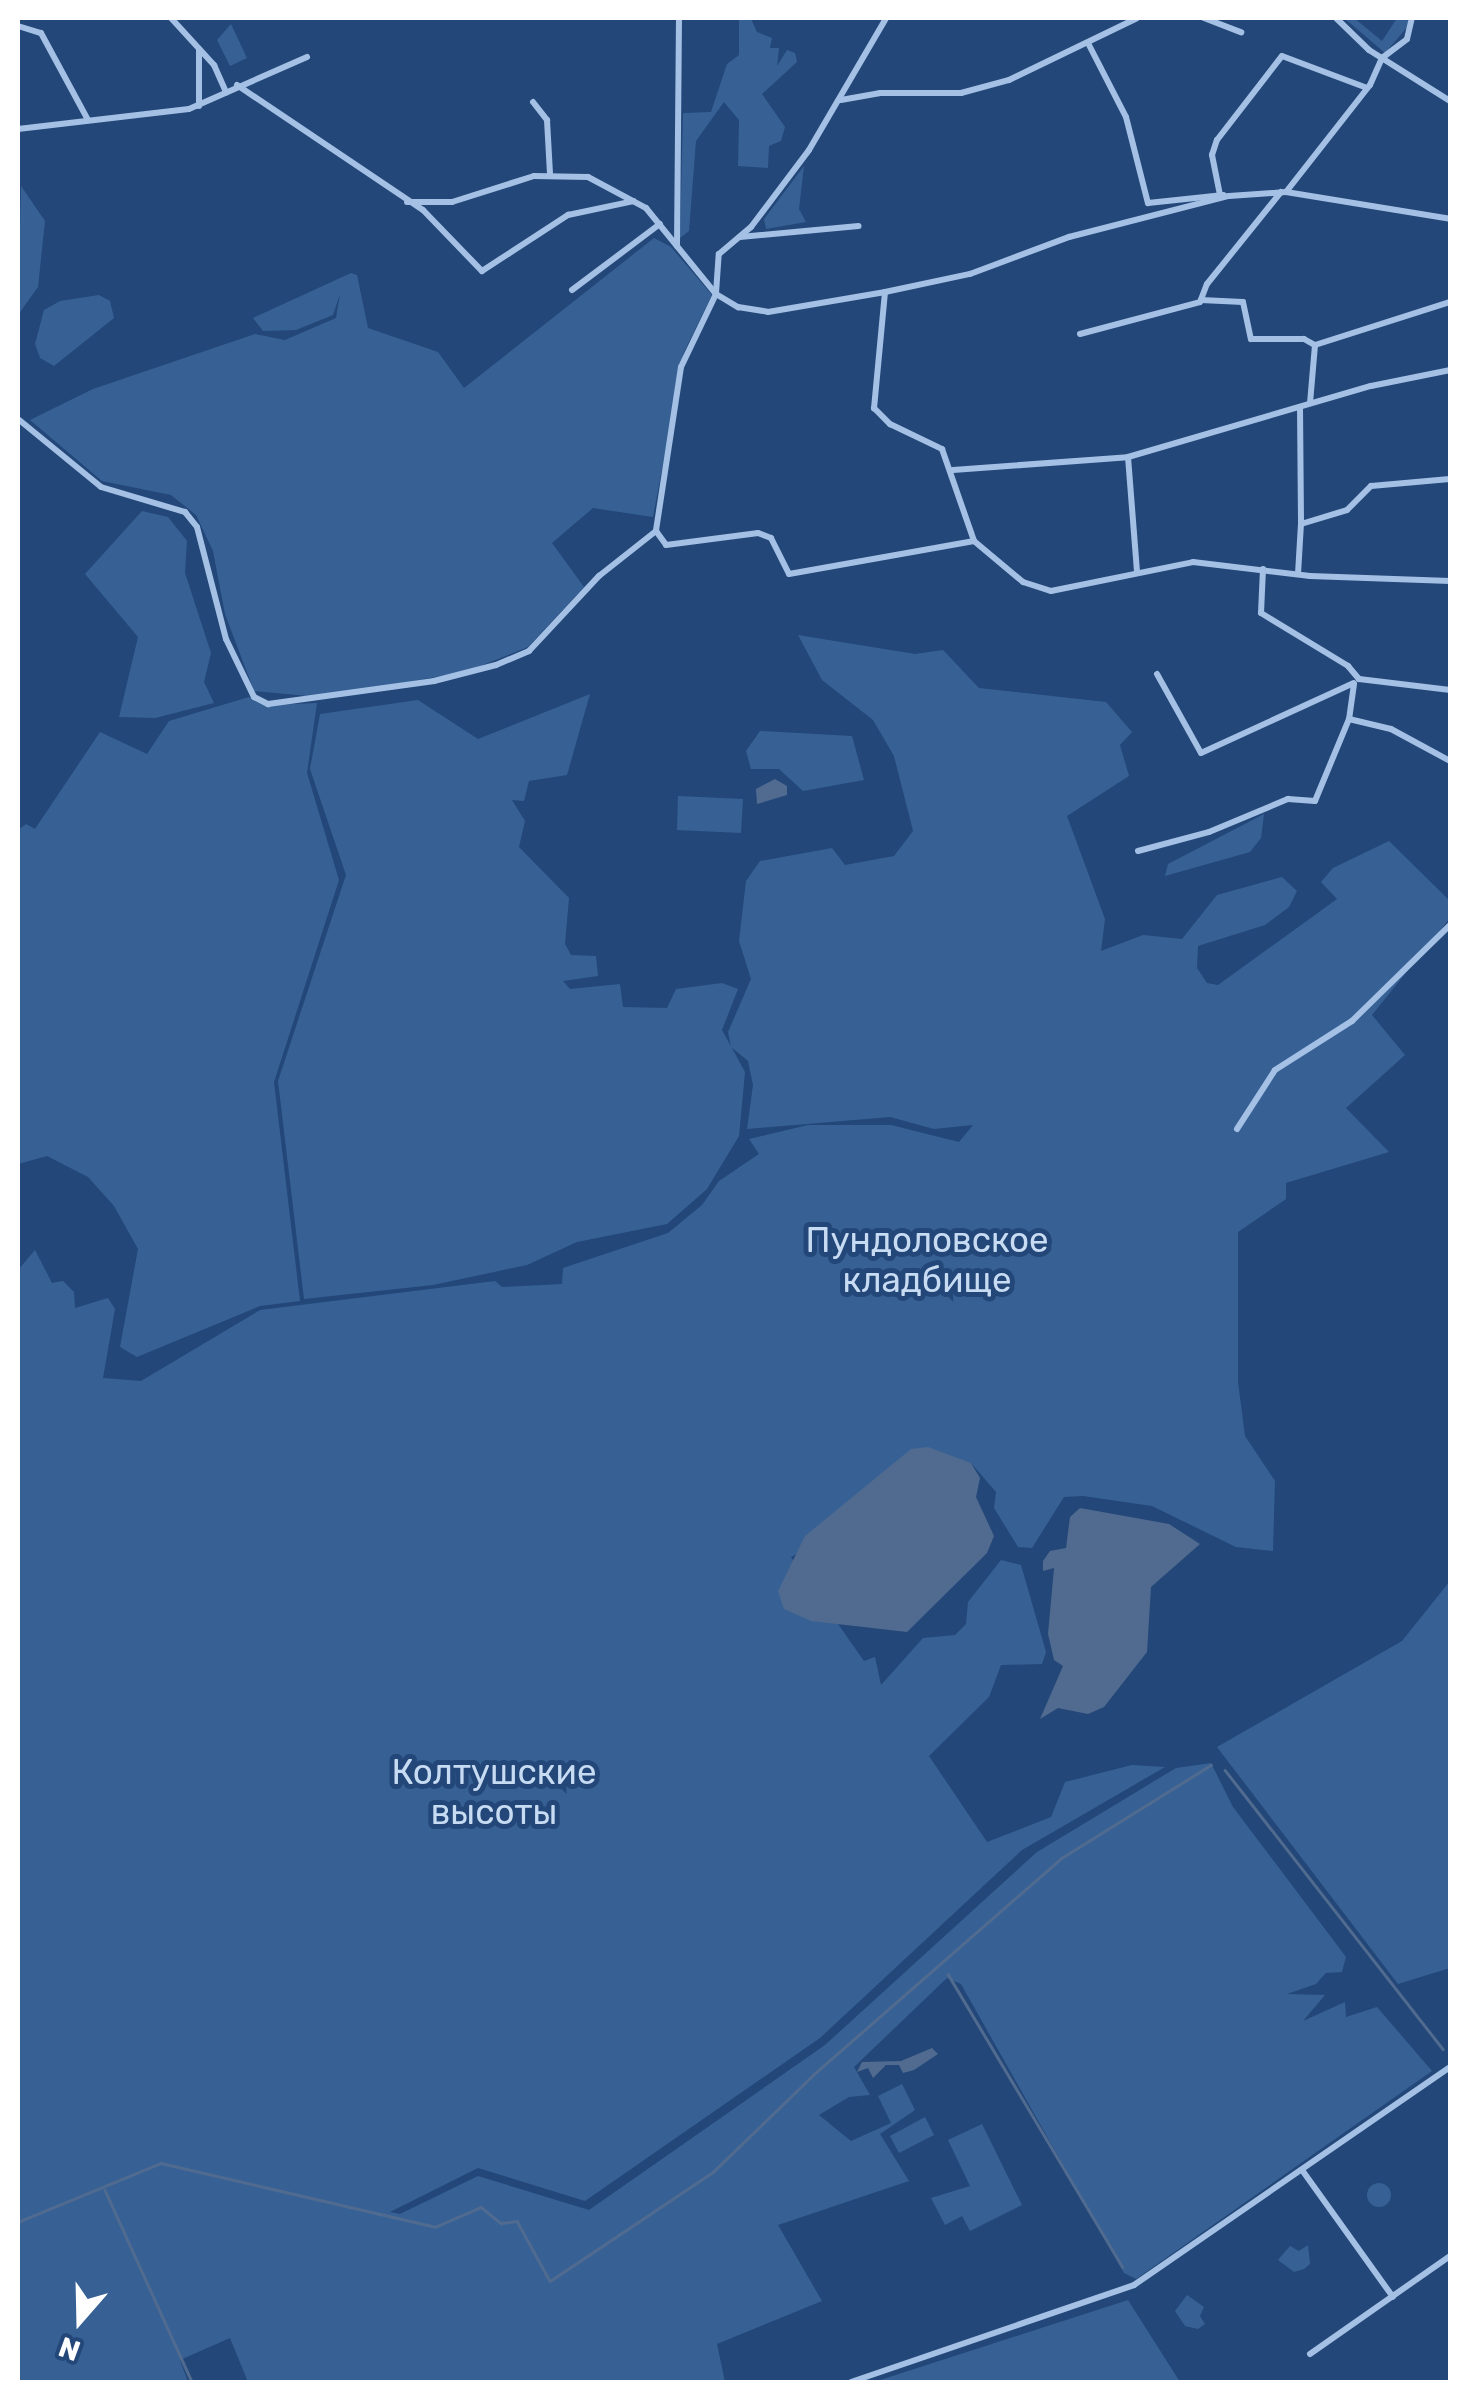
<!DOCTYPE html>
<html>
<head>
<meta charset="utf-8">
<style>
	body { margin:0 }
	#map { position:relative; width:1468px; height:2400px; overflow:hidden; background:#234778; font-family:Rubik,sans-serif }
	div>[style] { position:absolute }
	.green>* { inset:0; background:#376195 }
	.round { border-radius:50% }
	.water>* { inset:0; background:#506b8f }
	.stream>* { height:2.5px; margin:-1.25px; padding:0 1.25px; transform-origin:1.25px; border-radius:1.25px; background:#506b8f }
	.minor>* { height:6px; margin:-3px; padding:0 3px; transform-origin:3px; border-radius:3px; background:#a4c0e4 }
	span { translate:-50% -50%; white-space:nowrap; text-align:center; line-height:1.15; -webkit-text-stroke:10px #234778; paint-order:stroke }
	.park-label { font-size:35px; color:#c7dbf3 }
	.frame { position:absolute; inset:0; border:20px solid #fff; pointer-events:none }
	.north { position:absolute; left:30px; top:2270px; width:100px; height:100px; -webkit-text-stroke:8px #234778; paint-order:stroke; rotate:200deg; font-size:28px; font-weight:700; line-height:40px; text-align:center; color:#fff }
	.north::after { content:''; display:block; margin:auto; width:35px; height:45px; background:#fff; clip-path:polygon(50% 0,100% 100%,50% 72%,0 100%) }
</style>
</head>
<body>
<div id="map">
	<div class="green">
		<i style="clip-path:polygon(739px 18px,751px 19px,757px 32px,772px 38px,770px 48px,779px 48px,777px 66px,787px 50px,795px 53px,797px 62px,762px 94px,785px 127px,781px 141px,769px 146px,768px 168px,738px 166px,739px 120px,724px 102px,696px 141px,689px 231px,680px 238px,683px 113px,711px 112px,727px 64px,739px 55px)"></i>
		<i style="clip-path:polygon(1344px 18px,1354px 18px,1382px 41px,1397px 18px,1407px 18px,1409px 25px,1385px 53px)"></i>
		<i style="clip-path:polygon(231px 24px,247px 58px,230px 66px,217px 40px)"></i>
		<i style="clip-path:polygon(804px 166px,799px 209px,806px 222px,766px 229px,764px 219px)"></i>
		<i style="clip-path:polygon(21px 186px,45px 221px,38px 287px,18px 315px)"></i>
		<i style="clip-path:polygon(654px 238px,671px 247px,712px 295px,684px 352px,653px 517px,593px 508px,552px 543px,584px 587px,528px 647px,465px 672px,319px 697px,254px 691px,225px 614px,213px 551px,196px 515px,171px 495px,102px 481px,30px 420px,93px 389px,255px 334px,285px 340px,336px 318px,340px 294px,333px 315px,296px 330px,263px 331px,253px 318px,351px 273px,357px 275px,368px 328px,438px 352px,464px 388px)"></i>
		<i style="clip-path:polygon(99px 295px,110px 301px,114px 318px,54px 366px,40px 358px,35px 344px,44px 310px,60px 301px)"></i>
		<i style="clip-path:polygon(142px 511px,168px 517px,187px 541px,185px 573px,211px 653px,204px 682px,214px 703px,155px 718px,119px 717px,138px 637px,85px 574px)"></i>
		<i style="clip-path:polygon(798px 635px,915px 654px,943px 650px,979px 688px,1106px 702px,1132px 732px,1120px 745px,1129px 776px,1067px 816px,1105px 919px,1101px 951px,1143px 935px,1182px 939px,1217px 895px,1282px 877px,1297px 891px,1289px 907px,1265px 925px,1198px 946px,1197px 968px,1207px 983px,1218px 985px,1337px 899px,1321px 882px,1333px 868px,1389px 841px,1450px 901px,1450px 918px,1372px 1015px,1405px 1055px,1346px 1108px,1389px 1152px,1286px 1183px,1286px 1199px,1238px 1232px,1238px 1382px,1245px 1436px,1275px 1481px,1273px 1551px,1236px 1547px,1152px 1506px,1083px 1496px,1064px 1497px,1032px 1548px,1018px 1547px,994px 1508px,996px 1492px,971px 1463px,791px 1557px,864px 1661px,875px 1657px,881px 1685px,923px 1638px,955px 1635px,966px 1624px,968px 1602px,1001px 1560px,1021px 1565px,1046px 1652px,1042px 1664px,1001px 1665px,989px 1697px,929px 1756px,987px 1842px,1051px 1817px,1065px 1782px,1132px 1765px,1165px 1767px,1022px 1850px,820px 2038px,585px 2201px,478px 2168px,390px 2212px,400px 2214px,478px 2176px,589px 2210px,825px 2045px,1037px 1852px,1176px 1768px,1211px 1763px,1233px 1807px,1346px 1957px,1342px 1972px,1326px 1973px,1316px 1984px,1287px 1994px,1325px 1995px,1303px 2021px,1345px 2002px,1346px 2017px,1377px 2007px,1432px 2071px,1136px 2279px,1124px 2273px,961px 1984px,947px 1978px,854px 2067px,870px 2095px,849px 2097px,819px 2115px,851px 2141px,891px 2123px,878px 2096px,902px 2084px,915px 2110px,880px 2134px,909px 2181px,778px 2225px,822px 2301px,717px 2344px,725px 2382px,248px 2382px,230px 2338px,180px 2360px,188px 2382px,18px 2382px,18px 1270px,35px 1250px,52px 1283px,63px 1281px,74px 1292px,75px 1308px,108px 1298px,115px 1309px,103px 1378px,141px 1381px,260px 1310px,495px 1281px,502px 1287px,562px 1284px,563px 1268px,668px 1233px,702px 1205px,719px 1181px,759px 1154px,749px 1139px,808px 1125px,891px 1125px,959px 1142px,973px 1125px,934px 1129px,890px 1117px,747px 1129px,753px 1085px,748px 1061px,731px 1047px,728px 1032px,751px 979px,739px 941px,746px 881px,760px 861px,832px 848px,845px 865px,894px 856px,913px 831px,894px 756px,873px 720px,822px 680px)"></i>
		<i style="clip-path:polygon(590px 694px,567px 775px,529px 781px,524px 801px,512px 800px,525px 821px,519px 847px,569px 898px,565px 944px,571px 955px,596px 956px,598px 976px,563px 981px,570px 989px,620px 984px,623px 1007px,667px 1008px,676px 989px,722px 983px,738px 989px,722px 1030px,745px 1072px,739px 1136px,707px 1189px,667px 1224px,577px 1242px,527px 1265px,433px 1285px,304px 1299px,278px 1081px,346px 875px,310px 769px,320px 714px,418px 700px,478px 739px)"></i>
		<i style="clip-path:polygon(249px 697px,271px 705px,317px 703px,307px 773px,339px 880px,274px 1082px,300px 1301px,260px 1306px,137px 1357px,120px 1347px,138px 1249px,114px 1206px,88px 1177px,47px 1156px,18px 1164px,18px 830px,26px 824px,35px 829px,100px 732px,147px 754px,169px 721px)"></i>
		<i style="clip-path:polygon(760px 731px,852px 736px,864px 780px,803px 791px,779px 769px,751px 769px,746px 751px)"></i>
		<i style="clip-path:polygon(678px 796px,743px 799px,741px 833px,677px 830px)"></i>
		<i style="clip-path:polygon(1264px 814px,1261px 838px,1250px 852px,1165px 876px,1168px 864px)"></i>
		<i style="clip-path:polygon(1450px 1581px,1450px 1968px,1398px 1984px,1217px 1747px,1402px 1641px)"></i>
		<i style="clip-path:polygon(925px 2117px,934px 2135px,899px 2153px,890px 2136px)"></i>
		<i style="clip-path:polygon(982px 2124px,1022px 2205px,970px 2231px,962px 2216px,945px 2225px,931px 2198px,970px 2186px,948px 2140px)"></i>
		<i class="round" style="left:1367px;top:2183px;width:24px;height:24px"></i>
		<i style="clip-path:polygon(1308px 2245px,1310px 2264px,1304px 2269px,1294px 2272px,1278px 2260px,1290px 2246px,1299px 2251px)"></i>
		<i style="clip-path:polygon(1187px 2295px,1204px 2307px,1200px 2316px,1205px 2324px,1198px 2329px,1185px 2326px,1175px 2311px)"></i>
		<i style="clip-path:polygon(1128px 2300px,1180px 2382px,874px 2382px)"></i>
	</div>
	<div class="water">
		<i style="clip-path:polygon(775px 779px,787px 786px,787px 795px,757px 804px,756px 789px)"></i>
		<i style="clip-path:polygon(928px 1447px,971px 1463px,980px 1478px,976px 1497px,994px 1536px,987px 1553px,907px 1632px,811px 1621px,784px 1609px,778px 1591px,805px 1536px,911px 1449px)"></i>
		<i style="clip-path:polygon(1080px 1508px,1169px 1524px,1200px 1544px,1151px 1587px,1147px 1652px,1104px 1707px,1088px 1714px,1058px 1708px,1040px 1719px,1063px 1666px,1054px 1660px,1048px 1634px,1054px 1568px,1043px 1571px,1043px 1561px,1050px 1551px,1066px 1548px,1070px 1517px)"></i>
		<i style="clip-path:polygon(932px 2048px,938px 2054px,914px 2070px,903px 2073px,899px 2065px,886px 2065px,873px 2078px,868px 2068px,857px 2072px,862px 2062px,901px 2061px)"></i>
	</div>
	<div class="stream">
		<i style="left:1225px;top:1770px;width:354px;rotate:52deg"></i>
		<i style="left:948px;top:1974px;width:341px;rotate:59.2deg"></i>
		<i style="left:105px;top:2190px;width:211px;rotate:65.6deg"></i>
		<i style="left:18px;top:2222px;width:155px;rotate:-22.4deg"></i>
		<i style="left:161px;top:2163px;width:281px;rotate:13.1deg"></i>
		<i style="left:435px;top:2227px;width:50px;rotate:-23.5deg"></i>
		<i style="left:481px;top:2207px;width:26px;rotate:39deg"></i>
		<i style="left:501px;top:2223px;width:16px;rotate:-7deg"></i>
		<i style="left:517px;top:2221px;width:68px;rotate:61.2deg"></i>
		<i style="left:550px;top:2281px;width:196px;rotate:-33.8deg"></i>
		<i style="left:713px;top:2172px;width:141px;rotate:-44.1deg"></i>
		<i style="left:814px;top:2074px;width:330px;rotate:-41.1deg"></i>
		<i style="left:1063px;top:1857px;width:174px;rotate:-31.9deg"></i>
	</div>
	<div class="minor">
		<i style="left:171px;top:18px;width:64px;rotate:47.5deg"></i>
		<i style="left:214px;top:65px;width:30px;rotate:66deg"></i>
		<i style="left:1204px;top:18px;width:40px;rotate:21deg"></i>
		<i style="left:1336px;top:18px;width:46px;rotate:44.1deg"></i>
		<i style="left:1369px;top:50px;width:96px;rotate:32.2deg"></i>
		<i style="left:18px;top:26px;width:24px;rotate:17deg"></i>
		<i style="left:41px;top:33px;width:99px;rotate:61.6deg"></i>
		<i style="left:1088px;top:43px;width:83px;rotate:62.8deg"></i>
		<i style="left:1126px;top:117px;width:89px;rotate:75.7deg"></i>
		<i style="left:1148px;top:203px;width:76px;rotate:-6deg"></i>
		<i style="left:199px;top:49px;width:57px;rotate:90deg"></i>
		<i style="left:1382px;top:58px;width:31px;rotate:-37deg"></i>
		<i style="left:1407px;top:39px;width:22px;rotate:-77deg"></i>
		<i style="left:237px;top:85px;width:224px;rotate:33.9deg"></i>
		<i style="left:423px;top:210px;width:85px;rotate:46deg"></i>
		<i style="left:482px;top:271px;width:103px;rotate:-33.1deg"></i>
		<i style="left:568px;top:215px;width:67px;rotate:-12deg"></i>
		<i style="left:841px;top:100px;width:40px;rotate:-10deg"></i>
		<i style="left:880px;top:93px;width:81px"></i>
		<i style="left:961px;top:93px;width:50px;rotate:-15.2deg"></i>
		<i style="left:1009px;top:80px;width:142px;rotate:-25.8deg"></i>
		<i style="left:533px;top:102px;width:23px;rotate:52deg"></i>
		<i style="left:547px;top:120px;width:54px;rotate:86.8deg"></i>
		<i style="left:18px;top:129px;width:172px;rotate:-6.7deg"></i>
		<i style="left:189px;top:109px;width:129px;rotate:-23.8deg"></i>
		<i style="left:1286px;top:192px;width:136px;rotate:-51.9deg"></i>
		<i style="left:1370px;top:85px;width:30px;rotate:-66deg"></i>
		<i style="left:1220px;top:195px;width:41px;rotate:-101.3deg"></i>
		<i style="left:1212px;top:155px;width:16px;rotate:-72deg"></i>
		<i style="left:1217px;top:140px;width:106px;rotate:-52.3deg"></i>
		<i style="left:1282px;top:56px;width:91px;rotate:20.6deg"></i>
		<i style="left:407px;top:202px;width:45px"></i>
		<i style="left:452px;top:202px;width:86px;rotate:-17.6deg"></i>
		<i style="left:534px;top:176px;width:54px;rotate:1.1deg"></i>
		<i style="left:588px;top:177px;width:66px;rotate:28.1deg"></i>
		<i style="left:646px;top:208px;width:111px;rotate:50.9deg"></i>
		<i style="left:716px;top:294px;width:26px;rotate:31deg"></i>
		<i style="left:738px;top:307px;width:30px;rotate:9deg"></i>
		<i style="left:768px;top:312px;width:119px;rotate:-9.7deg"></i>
		<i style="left:885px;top:292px;width:117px;rotate:95.4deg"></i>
		<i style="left:874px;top:408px;width:23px;rotate:45deg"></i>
		<i style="left:890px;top:424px;width:58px;rotate:25.7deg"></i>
		<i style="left:942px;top:449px;width:97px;rotate:70.8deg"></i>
		<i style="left:740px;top:237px;width:119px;rotate:-5.3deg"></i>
		<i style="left:677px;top:246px;width:228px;rotate:-89.5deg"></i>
		<i style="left:572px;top:290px;width:110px;rotate:-36.9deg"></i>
		<i style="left:885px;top:292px;width:87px;rotate:-12deg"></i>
		<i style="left:970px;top:274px;width:106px;rotate:-20.5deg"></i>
		<i style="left:1069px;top:237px;width:165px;rotate:-14.4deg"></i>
		<i style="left:1229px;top:196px;width:57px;rotate:-4deg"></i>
		<i style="left:1286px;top:192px;width:166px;rotate:9.3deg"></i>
		<i style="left:716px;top:293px;width:39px;rotate:-86deg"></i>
		<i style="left:719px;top:254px;width:42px;rotate:-40.2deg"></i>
		<i style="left:751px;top:227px;width:96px;rotate:-53deg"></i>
		<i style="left:809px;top:150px;width:153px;rotate:-59.7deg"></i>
		<i style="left:716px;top:294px;width:81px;rotate:115.6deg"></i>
		<i style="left:681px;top:367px;width:166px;rotate:98.7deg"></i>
		<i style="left:656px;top:531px;width:17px;rotate:54deg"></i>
		<i style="left:666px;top:545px;width:93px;rotate:-7.4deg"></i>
		<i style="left:758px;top:533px;width:14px;rotate:21deg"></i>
		<i style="left:771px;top:538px;width:40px;rotate:63.4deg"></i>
		<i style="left:789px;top:574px;width:188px;rotate:-10.1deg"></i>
		<i style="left:1201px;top:300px;width:42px;rotate:2.7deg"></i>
		<i style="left:1243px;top:302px;width:38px;rotate:78deg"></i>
		<i style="left:1251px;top:339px;width:53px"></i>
		<i style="left:1304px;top:339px;width:13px;rotate:29deg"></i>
		<i style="left:1315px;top:345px;width:58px;rotate:94.9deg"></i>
		<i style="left:1080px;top:334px;width:124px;rotate:-14.9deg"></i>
		<i style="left:1200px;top:302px;width:19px;rotate:-69deg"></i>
		<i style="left:1207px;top:284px;width:118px;rotate:-51.2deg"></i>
		<i style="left:1315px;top:345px;width:142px;rotate:-17.7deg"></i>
		<i style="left:1300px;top:407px;width:117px;rotate:89.5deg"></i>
		<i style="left:18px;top:419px;width:107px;rotate:39.3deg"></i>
		<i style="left:101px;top:487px;width:88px;rotate:16.6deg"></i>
		<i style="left:185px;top:512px;width:19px;rotate:51deg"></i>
		<i style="left:197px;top:527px;width:116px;rotate:75.5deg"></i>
		<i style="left:226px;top:639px;width:64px;rotate:64.2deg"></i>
		<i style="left:254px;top:697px;width:16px;rotate:27deg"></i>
		<i style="left:268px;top:704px;width:168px;rotate:-7.9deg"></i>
		<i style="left:434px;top:681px;width:64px;rotate:-14.5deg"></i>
		<i style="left:496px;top:665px;width:36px;rotate:-23deg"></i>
		<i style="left:529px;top:651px;width:103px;rotate:-47deg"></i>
		<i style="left:599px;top:576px;width:73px;rotate:-38.3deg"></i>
		<i style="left:1128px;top:457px;width:115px;rotate:85.5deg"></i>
		<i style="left:953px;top:470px;width:175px;rotate:-4.2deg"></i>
		<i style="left:1128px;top:457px;width:253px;rotate:-16.3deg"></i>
		<i style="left:1371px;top:386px;width:81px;rotate:-11.4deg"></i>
		<i style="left:974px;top:541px;width:64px;rotate:39.9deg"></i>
		<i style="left:1023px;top:582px;width:29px;rotate:18deg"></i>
		<i style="left:1051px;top:591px;width:145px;rotate:-11.5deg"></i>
		<i style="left:1193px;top:562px;width:118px;rotate:6.8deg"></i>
		<i style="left:1310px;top:576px;width:140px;rotate:2deg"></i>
		<i style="left:1263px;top:569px;width:44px;rotate:92.6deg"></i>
		<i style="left:1261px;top:613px;width:102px;rotate:31.3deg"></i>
		<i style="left:1348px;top:666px;width:17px;rotate:50deg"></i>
		<i style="left:1359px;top:679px;width:92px;rotate:6.9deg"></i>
		<i style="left:1298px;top:574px;width:50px;rotate:-86.6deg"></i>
		<i style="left:1301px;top:524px;width:48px;rotate:-16.9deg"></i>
		<i style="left:1347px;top:510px;width:34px;rotate:-45deg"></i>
		<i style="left:1371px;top:486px;width:79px;rotate:-5.1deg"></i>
		<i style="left:1157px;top:674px;width:90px;rotate:60.9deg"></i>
		<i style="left:1201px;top:753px;width:168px;rotate:-24.6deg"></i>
		<i style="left:1354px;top:684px;width:35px;rotate:98deg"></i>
		<i style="left:1349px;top:719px;width:43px;rotate:13.4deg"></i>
		<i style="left:1391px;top:729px;width:67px;rotate:28.5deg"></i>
		<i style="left:1138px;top:851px;width:73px;rotate:-15deg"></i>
		<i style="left:1209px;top:832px;width:86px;rotate:-22.7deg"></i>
		<i style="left:1288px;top:799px;width:27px;rotate:4deg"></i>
		<i style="left:1315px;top:801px;width:89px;rotate:-67.5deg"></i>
		<i style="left:1237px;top:1129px;width:70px;rotate:-57.2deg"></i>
		<i style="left:1275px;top:1070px;width:91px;rotate:-32.5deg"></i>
		<i style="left:1352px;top:1021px;width:137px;rotate:-44.4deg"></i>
		<i style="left:1302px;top:2170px;width:156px;rotate:54.4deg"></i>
		<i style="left:1310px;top:2354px;width:171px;rotate:-35deg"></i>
		<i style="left:851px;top:2382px;width:299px;rotate:-18.9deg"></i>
		<i style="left:1134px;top:2285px;width:384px;rotate:-34.6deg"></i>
	</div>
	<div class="park-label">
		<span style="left:927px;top:1260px">Пундоловское<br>кладбище</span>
		<span style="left:494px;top:1792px">Колтушские<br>высоты</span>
	</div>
	<div class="frame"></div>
	<div class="north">N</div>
</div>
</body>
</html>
